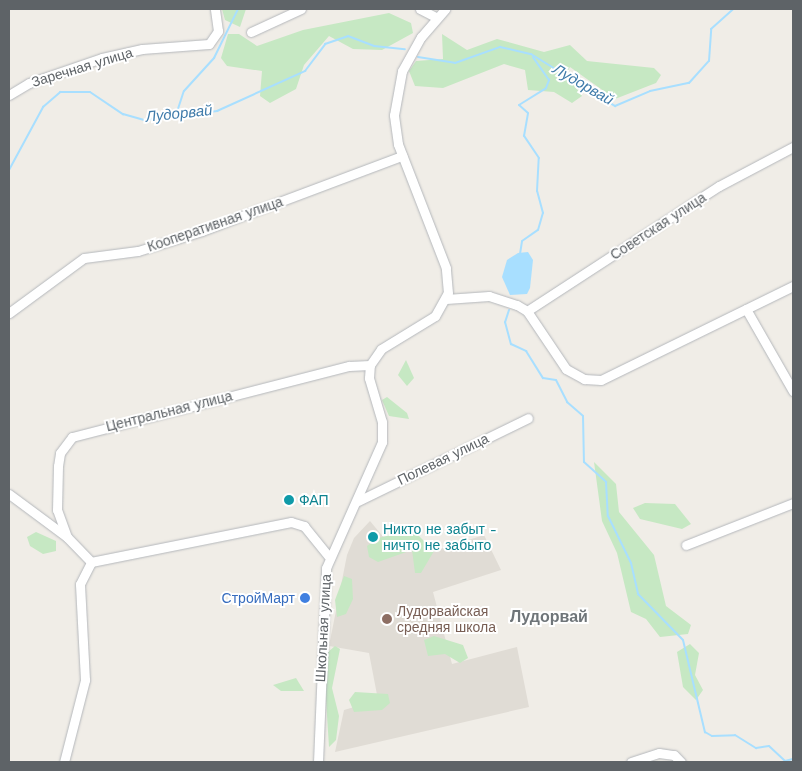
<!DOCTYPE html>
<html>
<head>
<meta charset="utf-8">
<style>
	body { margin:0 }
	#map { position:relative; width:802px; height:771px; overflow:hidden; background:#f0ede7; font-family:"Work Sans",sans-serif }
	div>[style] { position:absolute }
	.education>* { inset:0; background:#e0dcd5 }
	.green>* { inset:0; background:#c6e8c3 }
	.water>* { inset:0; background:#a8dfff }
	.stream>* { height:2px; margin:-1px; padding:0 1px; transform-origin:1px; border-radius:1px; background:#a8dfff }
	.roads { filter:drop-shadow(0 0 1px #b4b7bb) drop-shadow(0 0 1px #b4b7bb) }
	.minor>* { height:9px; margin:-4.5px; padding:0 4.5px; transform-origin:4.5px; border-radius:4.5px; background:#fff }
	.dots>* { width:14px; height:14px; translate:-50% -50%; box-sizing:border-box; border:2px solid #fff; border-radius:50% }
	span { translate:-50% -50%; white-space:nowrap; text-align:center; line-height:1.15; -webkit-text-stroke:4px #fff; paint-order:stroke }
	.street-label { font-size:14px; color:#5e6367 }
	.culture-label { font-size:14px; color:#0d838f }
	.left { translate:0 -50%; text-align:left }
	.shop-label { font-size:14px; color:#366cbe }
	.right { translate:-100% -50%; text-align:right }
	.education-label { font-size:14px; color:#785e54 }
	.water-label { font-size:15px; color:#3f7baa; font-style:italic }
	.quarter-label { font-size:16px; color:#6f7579; font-weight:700 }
	.frame { position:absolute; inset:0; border:10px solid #5e6367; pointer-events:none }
</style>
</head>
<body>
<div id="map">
	<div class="education">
		<i style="clip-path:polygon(370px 521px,385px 539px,421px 555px,484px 535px,501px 570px,433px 592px,452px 664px,517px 647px,529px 707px,335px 752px,344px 710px,378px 700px,369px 653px,329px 646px,347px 555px,354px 538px)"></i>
	</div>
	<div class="green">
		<i style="clip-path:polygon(222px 9px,246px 9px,240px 27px,225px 20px)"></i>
		<i style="clip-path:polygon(389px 13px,411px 23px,413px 33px,382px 50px,353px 49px,329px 36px,304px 65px,296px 89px,270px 103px,260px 96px,262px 71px,227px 66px,221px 58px,228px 34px,239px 34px,257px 46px,303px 30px)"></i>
		<i style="clip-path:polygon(442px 34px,467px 50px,497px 39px,544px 52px,570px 45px,587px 61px,654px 68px,661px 75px,656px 83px,615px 99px,570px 67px,566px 74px,582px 96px,572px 103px,554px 92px,528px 90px,525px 70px,504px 64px,443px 88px,415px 86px,409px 71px,416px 61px,443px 59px)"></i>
		<i style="clip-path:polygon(406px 360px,414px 378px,407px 386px,398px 375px)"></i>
		<i style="clip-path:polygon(387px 397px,407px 413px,409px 419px,389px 416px,382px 400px)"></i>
		<i style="clip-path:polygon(594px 462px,616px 484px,619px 512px,654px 555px,666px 606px,691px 625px,688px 634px,660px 637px,646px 619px,631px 612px,617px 553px,602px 521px)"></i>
		<i style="clip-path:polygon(645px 503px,675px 504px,691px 524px,682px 529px,640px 519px,633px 508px)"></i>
		<i style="clip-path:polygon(413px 530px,434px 551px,421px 573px,415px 573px,412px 550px,378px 562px,369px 557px,367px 546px,378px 538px)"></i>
		<i style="clip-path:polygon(36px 532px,56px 541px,56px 551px,43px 554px,30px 546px,27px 537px)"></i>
		<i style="clip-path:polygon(344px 576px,352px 579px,353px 599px,346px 614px,337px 617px,335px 600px)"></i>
		<i style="clip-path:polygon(434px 636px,463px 645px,468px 658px,460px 663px,445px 654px,428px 656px,424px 640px)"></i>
		<i style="clip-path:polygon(690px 644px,699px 653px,695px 675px,703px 690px,696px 700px,683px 687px,677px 652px)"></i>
		<i style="clip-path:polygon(335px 646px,340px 649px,332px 688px,339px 716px,336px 740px,329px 747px,325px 684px,328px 652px)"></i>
		<i style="clip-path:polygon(296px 678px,304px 691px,281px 691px,273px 685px)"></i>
		<i style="clip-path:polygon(355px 692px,388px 694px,390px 703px,382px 710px,354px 712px,349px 700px)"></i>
	</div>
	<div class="water">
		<i style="clip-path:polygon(518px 253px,528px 252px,533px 260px,530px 288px,527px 294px,510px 295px,502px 277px,507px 260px)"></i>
	</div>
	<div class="stream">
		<i style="left:418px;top:57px;width:37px;rotate:9deg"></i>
		<i style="left:455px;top:63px;width:48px;rotate:-19.6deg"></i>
		<i style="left:500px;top:47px;width:32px;rotate:13deg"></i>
		<i style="left:531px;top:54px;width:99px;rotate:31.8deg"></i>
		<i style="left:615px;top:106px;width:38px;rotate:-23deg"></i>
		<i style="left:650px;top:91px;width:40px;rotate:-12deg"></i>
		<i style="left:689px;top:83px;width:30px;rotate:-48deg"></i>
		<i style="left:709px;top:61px;width:32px;rotate:-86deg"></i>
		<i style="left:711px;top:29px;width:30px;rotate:-42deg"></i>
		<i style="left:176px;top:115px;width:25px;rotate:-72deg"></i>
		<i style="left:184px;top:91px;width:45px;rotate:-47.7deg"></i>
		<i style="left:214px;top:58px;width:55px;rotate:-63.9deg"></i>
		<i style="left:9px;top:170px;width:72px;rotate:-61.6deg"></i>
		<i style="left:43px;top:107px;width:23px;rotate:-41deg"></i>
		<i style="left:60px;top:92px;width:30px"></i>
		<i style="left:90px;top:92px;width:40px;rotate:34deg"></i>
		<i style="left:123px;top:114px;width:22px;rotate:16deg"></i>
		<i style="left:144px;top:120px;width:74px;rotate:-7deg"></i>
		<i style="left:217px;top:111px;width:97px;rotate:-24.4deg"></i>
		<i style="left:305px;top:71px;width:34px;rotate:-53deg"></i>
		<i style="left:325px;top:44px;width:24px;rotate:-19deg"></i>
		<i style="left:348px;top:36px;width:28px;rotate:21deg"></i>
		<i style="left:374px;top:46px;width:31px;rotate:6deg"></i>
		<i style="left:520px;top:254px;width:13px;rotate:-81deg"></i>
		<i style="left:522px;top:241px;width:19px;rotate:-35deg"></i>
		<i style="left:538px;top:230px;width:18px;rotate:-74deg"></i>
		<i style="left:543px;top:213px;width:23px;rotate:-105deg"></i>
		<i style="left:537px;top:191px;width:33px;rotate:-87deg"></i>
		<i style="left:539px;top:158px;width:27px;rotate:-124deg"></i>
		<i style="left:524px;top:136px;width:23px;rotate:-80deg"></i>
		<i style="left:528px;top:113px;width:12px;rotate:-138deg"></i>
		<i style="left:519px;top:105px;width:32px;rotate:-32deg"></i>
		<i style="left:546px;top:88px;width:9px;rotate:-69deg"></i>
		<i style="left:549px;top:80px;width:28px;rotate:-125deg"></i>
		<i style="left:509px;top:310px;width:13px;rotate:108deg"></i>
		<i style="left:505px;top:322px;width:23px;rotate:75deg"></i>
		<i style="left:511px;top:344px;width:17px;rotate:25deg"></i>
		<i style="left:526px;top:351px;width:32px;rotate:58deg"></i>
		<i style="left:543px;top:378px;width:13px;rotate:9deg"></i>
		<i style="left:556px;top:380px;width:25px;rotate:63deg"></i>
		<i style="left:567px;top:402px;width:21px;rotate:41deg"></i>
		<i style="left:583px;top:416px;width:46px;rotate:88.8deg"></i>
		<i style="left:584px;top:462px;width:30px;rotate:42deg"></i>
		<i style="left:606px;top:482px;width:34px;rotate:87deg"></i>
		<i style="left:608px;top:516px;width:52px;rotate:63.9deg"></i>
		<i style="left:631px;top:563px;width:32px;rotate:77deg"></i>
		<i style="left:638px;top:594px;width:64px;rotate:45.6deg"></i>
		<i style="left:683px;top:640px;width:95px;rotate:76.6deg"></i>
		<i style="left:705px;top:732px;width:8px;rotate:30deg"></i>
		<i style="left:712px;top:736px;width:23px;rotate:-2deg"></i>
		<i style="left:735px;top:735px;width:25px;rotate:32deg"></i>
		<i style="left:756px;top:748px;width:13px;rotate:-9deg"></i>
		<i style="left:769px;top:746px;width:22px;rotate:43deg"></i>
		<i style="left:785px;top:761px;width:8px;rotate:-14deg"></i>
	</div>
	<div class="roads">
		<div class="minor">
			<i style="left:420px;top:9px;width:18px;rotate:27deg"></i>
			<i style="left:251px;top:32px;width:55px;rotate:-24.7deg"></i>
			<i style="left:9px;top:95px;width:23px;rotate:-31deg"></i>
			<i style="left:29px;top:83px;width:77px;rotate:-18.9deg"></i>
			<i style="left:102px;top:58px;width:41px;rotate:-12.7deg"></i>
			<i style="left:142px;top:49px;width:67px;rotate:-4.3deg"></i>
			<i style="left:209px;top:44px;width:16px;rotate:-55deg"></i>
			<i style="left:218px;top:31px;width:22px;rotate:-98deg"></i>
			<i style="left:446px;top:299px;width:43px;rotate:-4deg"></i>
			<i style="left:489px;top:296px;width:29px;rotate:18deg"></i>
			<i style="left:517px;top:305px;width:12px;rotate:31deg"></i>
			<i style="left:527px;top:311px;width:70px;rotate:56.1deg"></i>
			<i style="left:566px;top:369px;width:21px;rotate:29deg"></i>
			<i style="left:584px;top:379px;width:17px;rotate:3deg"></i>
			<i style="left:601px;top:380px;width:214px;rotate:-26.1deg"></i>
			<i style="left:746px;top:309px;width:95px;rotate:60.2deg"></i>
			<i style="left:527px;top:311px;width:229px;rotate:-33.1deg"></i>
			<i style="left:719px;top:186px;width:84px;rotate:-27.8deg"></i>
			<i style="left:9px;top:313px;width:93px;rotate:-36.3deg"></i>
			<i style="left:84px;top:258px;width:54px;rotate:-7.4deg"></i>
			<i style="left:138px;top:251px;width:67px;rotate:-17.4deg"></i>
			<i style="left:202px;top:231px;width:214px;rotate:-20.6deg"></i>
			<i style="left:9px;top:494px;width:72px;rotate:36.6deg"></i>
			<i style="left:67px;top:537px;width:35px;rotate:46deg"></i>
			<i style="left:358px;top:501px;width:189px;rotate:-26deg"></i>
			<i style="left:67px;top:537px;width:29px;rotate:-110deg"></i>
			<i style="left:57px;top:510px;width:44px;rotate:-88.7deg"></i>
			<i style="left:58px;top:466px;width:13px;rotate:-81deg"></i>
			<i style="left:60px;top:453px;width:20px;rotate:-53deg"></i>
			<i style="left:72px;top:437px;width:286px;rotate:-14.4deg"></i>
			<i style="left:349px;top:366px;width:21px;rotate:-3deg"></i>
			<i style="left:686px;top:545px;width:115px;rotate:-21.4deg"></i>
			<i style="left:64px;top:762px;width:85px;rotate:-75.6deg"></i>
			<i style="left:85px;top:680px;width:96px;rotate:-93deg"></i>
			<i style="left:80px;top:584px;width:25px;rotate:-63deg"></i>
			<i style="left:91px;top:562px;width:204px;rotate:-11.3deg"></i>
			<i style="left:291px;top:522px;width:14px;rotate:17deg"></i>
			<i style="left:304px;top:526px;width:38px;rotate:51deg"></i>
			<i style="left:318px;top:762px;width:194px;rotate:-87.6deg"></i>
			<i style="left:326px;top:568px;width:138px;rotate:-66deg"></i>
			<i style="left:382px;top:442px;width:20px;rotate:-90deg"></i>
			<i style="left:382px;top:422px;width:46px;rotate:-106.5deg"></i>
			<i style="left:369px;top:378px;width:13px;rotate:-86deg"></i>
			<i style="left:370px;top:365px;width:19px;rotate:-55deg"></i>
			<i style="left:381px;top:349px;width:63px;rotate:-31.4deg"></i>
			<i style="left:435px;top:316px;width:26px;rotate:-61deg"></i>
			<i style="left:448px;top:293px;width:25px;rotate:-95deg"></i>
			<i style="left:446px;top:268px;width:133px;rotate:-111.2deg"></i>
			<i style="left:398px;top:144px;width:29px;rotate:-98deg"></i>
			<i style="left:394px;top:115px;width:45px;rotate:-79.7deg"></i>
			<i style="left:402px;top:71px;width:39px;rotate:-61deg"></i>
			<i style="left:421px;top:37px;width:37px;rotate:-49deg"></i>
			<i style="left:631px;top:762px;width:29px;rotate:-18deg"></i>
			<i style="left:659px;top:753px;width:15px;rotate:8deg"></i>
			<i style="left:674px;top:755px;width:10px;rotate:45deg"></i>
		</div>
	</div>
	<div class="dots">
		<i style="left:289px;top:500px;background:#0f9aa8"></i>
		<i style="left:373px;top:537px;background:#0f9aa8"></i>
		<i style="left:305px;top:598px;background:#3f7fe0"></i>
		<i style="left:387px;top:619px;background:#8d6e63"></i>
	</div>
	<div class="street-label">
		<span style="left:82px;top:67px;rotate:-17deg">Заречная улица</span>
		<span style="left:215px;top:224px;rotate:-19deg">Кооперативная улица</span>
		<span style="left:658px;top:226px;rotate:-33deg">Советская улица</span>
		<span style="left:169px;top:411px;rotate:-14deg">Центральная улица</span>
		<span style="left:443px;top:459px;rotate:-26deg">Полевая улица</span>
		<span style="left:323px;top:628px;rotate:-87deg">Школьная улица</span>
	</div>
	<div class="culture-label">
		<span class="left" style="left:299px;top:500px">ФАП</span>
		<span class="left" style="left:383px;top:537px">Никто не забыт -<br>ничто не забыто</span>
	</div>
	<div class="shop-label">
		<span class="right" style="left:295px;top:598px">СтройМарт</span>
	</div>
	<div class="education-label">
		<span class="left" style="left:397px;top:619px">Лудорвайская<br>средняя школа</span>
	</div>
	<div class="water-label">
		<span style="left:583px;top:85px;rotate:30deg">Лудорвай</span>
		<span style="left:179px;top:114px;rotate:-6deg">Лудорвай</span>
	</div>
	<div class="quarter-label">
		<span style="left:549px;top:617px">Лудорвай</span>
	</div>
	<div class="frame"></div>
</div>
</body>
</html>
